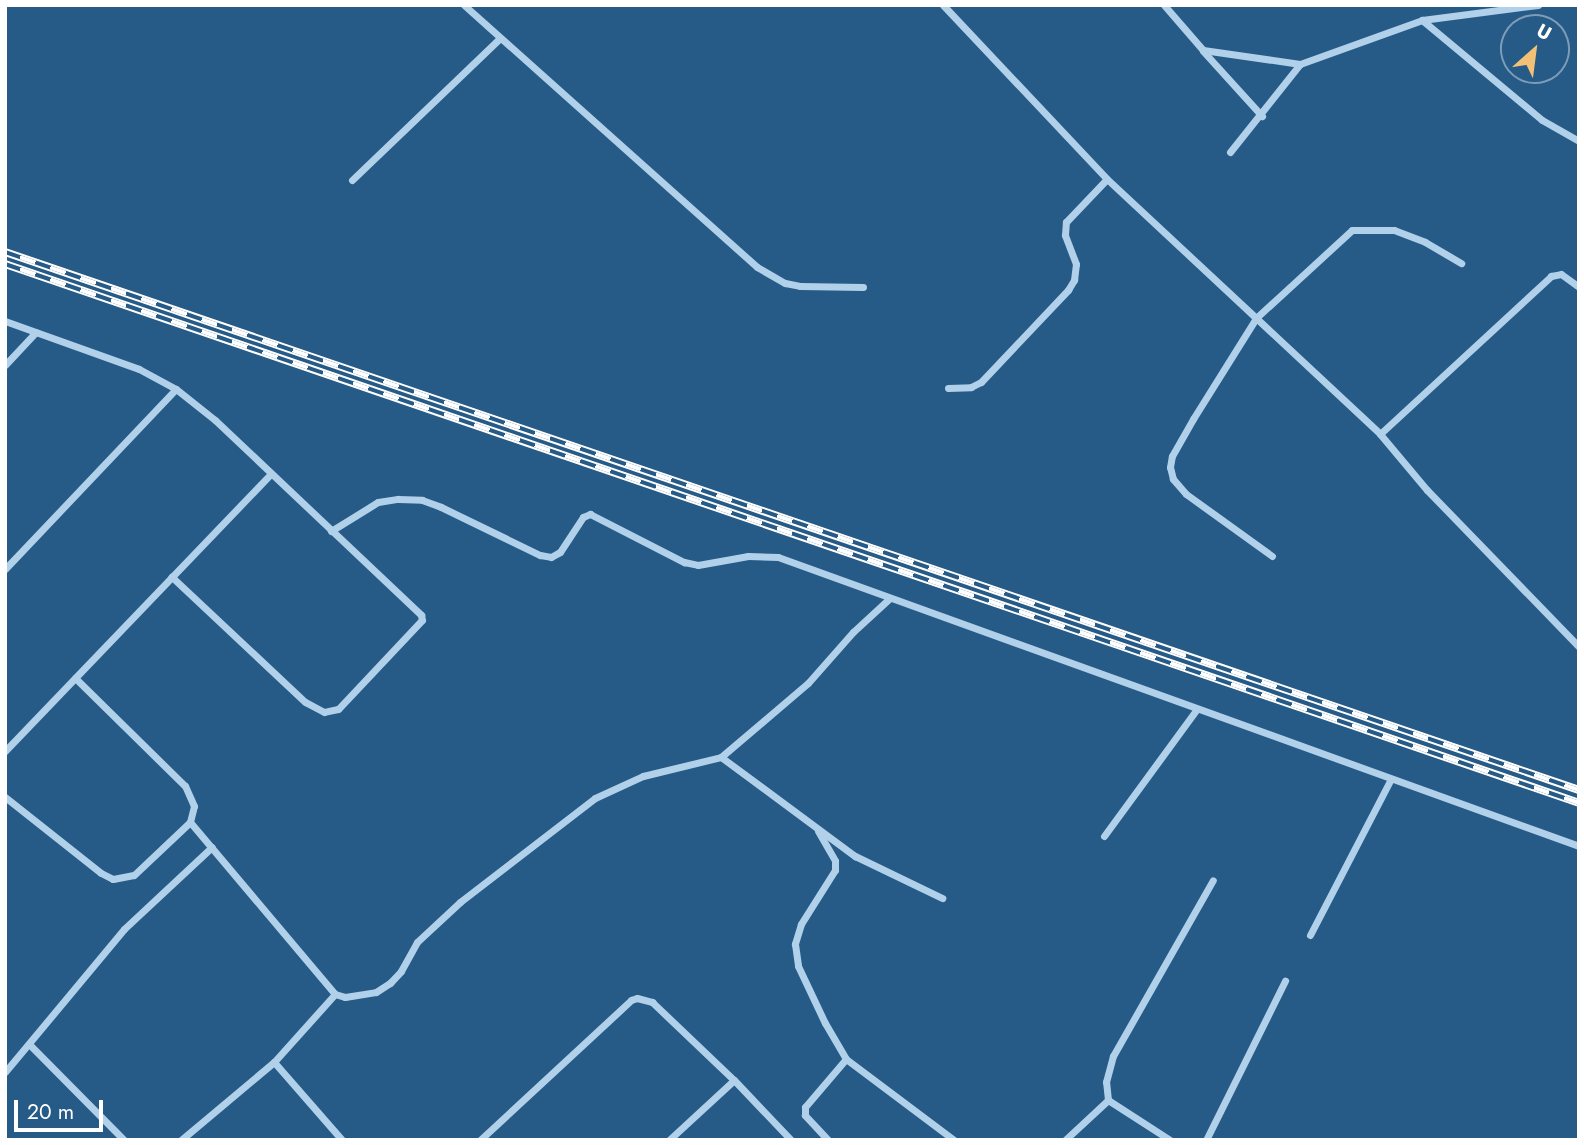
<!DOCTYPE html>
<html>
<head>
<meta charset="utf-8">
<style>
	body { margin:0 }
	#map { position:relative; width:1584px; height:1145px; overflow:hidden; background:#265a87; font-family:Jost,sans-serif }
	div>[style] { position:absolute }
	.minor>* { height:7px; margin:-3.5px; padding:0 3.5px; transform-origin:3.5px; border-radius:3.5px; background:#b1d0e9 }
	.rail>* { height:8px; margin-top:-4px; transform-origin:0; background:repeating-linear-gradient(90deg,#265a87 0 16px,#fff 0 32px); box-sizing:border-box; border-block:2px solid #fff }
	span { translate:-50% -50%; white-space:nowrap; text-align:center; line-height:1.15; -webkit-text-stroke:5px #265a87; paint-order:stroke }
	.frame { position:absolute; inset:0; border:7px solid #fff; pointer-events:none }
	.north { position:absolute; left:1500px; top:14px; width:70px; height:70px; box-sizing:border-box; background:#265a87; border:2px solid #7d9cb7; border-radius:50%; rotate:28deg; font-size:19px; font-weight:700; line-height:28px; text-align:center; color:#fff }
	.north::after { content:''; display:block; margin:auto; width:24px; height:32px; background:#f2c176; clip-path:polygon(50% 0,100% 100%,50% 72%,0 100%) }
	.scale { position:absolute; left:14px; top:1100px; width:89px; height:32px; box-sizing:border-box; border:4px solid #fff; border-top:0; padding-left:9px; font-size:21px; line-height:24px; white-space:nowrap; color:#fff; -webkit-text-stroke:5px #265a87; paint-order:stroke }
</style>
</head>
<body>
<div id="map">
	<div class="minor">
		<i style="left:464px;top:5px;width:393px;rotate:41.8deg"></i>
		<i style="left:757px;top:267px;width:32px;rotate:30deg"></i>
		<i style="left:785px;top:283px;width:15px;rotate:11deg"></i>
		<i style="left:800px;top:286px;width:63px;rotate:0.9deg"></i>
		<i style="left:943px;top:5px;width:239px;rotate:46.7deg"></i>
		<i style="left:1107px;top:179px;width:374px;rotate:43deg"></i>
		<i style="left:1380px;top:434px;width:73px;rotate:50deg"></i>
		<i style="left:1427px;top:490px;width:219px;rotate:45.9deg"></i>
		<i style="left:1164px;top:5px;width:60px;rotate:49.1deg"></i>
		<i style="left:1203px;top:50px;width:98px;rotate:8.2deg"></i>
		<i style="left:1300px;top:64px;width:130px;rotate:-19.8deg"></i>
		<i style="left:1422px;top:20px;width:156px;rotate:39.8deg"></i>
		<i style="left:1542px;top:120px;width:43px;rotate:29.6deg"></i>
		<i style="left:1422px;top:20px;width:117px;rotate:-7.4deg"></i>
		<i style="left:1203px;top:51px;width:88px;rotate:47.8deg"></i>
		<i style="left:1230px;top:152px;width:112px;rotate:-51.5deg"></i>
		<i style="left:352px;top:180px;width:205px;rotate:-43.8deg"></i>
		<i style="left:5px;top:321px;width:142px;rotate:19.7deg"></i>
		<i style="left:139px;top:369px;width:42px;rotate:28.4deg"></i>
		<i style="left:176px;top:389px;width:50px;rotate:38.5deg"></i>
		<i style="left:215px;top:420px;width:284px;rotate:43.4deg"></i>
		<i style="left:421px;top:615px;width:5px;rotate:79deg"></i>
		<i style="left:422px;top:620px;width:122px;rotate:133.3deg"></i>
		<i style="left:338px;top:709px;width:14px;rotate:168deg"></i>
		<i style="left:324px;top:712px;width:21px;rotate:-152deg"></i>
		<i style="left:305px;top:702px;width:183px;rotate:-136.8deg"></i>
		<i style="left:5px;top:365px;width:45px;rotate:-46.8deg"></i>
		<i style="left:948px;top:388px;width:23px;rotate:-2deg"></i>
		<i style="left:971px;top:387px;width:11px;rotate:-27deg"></i>
		<i style="left:981px;top:382px;width:127px;rotate:-46.6deg"></i>
		<i style="left:1068px;top:290px;width:12px;rotate:-59deg"></i>
		<i style="left:1074px;top:280px;width:16px;rotate:-83deg"></i>
		<i style="left:1076px;top:264px;width:31px;rotate:-111deg"></i>
		<i style="left:1065px;top:235px;width:13px;rotate:-86deg"></i>
		<i style="left:1066px;top:222px;width:59px;rotate:-46.4deg"></i>
		<i style="left:1380px;top:434px;width:233px;rotate:-42.7deg"></i>
		<i style="left:1551px;top:276px;width:10px;rotate:-11deg"></i>
		<i style="left:1561px;top:274px;width:22px;rotate:36deg"></i>
		<i style="left:331px;top:531px;width:55px;rotate:-31.7deg"></i>
		<i style="left:378px;top:502px;width:20px;rotate:-9deg"></i>
		<i style="left:398px;top:499px;width:24px;rotate:2deg"></i>
		<i style="left:422px;top:500px;width:20px;rotate:20deg"></i>
		<i style="left:441px;top:507px;width:110px;rotate:25.9deg"></i>
		<i style="left:540px;top:555px;width:11px;rotate:10deg"></i>
		<i style="left:551px;top:557px;width:10px;rotate:-29deg"></i>
		<i style="left:560px;top:552px;width:42px;rotate:-56.7deg"></i>
		<i style="left:583px;top:517px;width:8px;rotate:-23deg"></i>
		<i style="left:590px;top:514px;width:106px;rotate:27.1deg"></i>
		<i style="left:684px;top:562px;width:14px;rotate:12deg"></i>
		<i style="left:698px;top:565px;width:51px;rotate:-10.2deg"></i>
		<i style="left:748px;top:556px;width:30px;rotate:2deg"></i>
		<i style="left:778px;top:557px;width:852px;rotate:19.84deg"></i>
		<i style="left:1272px;top:556px;width:106px;rotate:-144.2deg"></i>
		<i style="left:1186px;top:494px;width:20px;rotate:-131deg"></i>
		<i style="left:1173px;top:479px;width:12px;rotate:-104deg"></i>
		<i style="left:1170px;top:467px;width:11px;rotate:-80deg"></i>
		<i style="left:1172px;top:456px;width:43px;rotate:-60.4deg"></i>
		<i style="left:1193px;top:419px;width:119px;rotate:-58deg"></i>
		<i style="left:1256px;top:318px;width:130px;rotate:-42.5deg"></i>
		<i style="left:1352px;top:230px;width:42px"></i>
		<i style="left:1394px;top:230px;width:33px;rotate:21deg"></i>
		<i style="left:1425px;top:242px;width:42px;rotate:30.3deg"></i>
		<i style="left:5px;top:569px;width:248px;rotate:-46.5deg"></i>
		<i style="left:5px;top:751px;width:383px;rotate:-46.2deg"></i>
		<i style="left:721px;top:757px;width:167px;rotate:36.5deg"></i>
		<i style="left:855px;top:856px;width:97px;rotate:25.8deg"></i>
		<i style="left:5px;top:797px;width:122px;rotate:38.4deg"></i>
		<i style="left:101px;top:873px;width:13px;rotate:27deg"></i>
		<i style="left:113px;top:879px;width:21px;rotate:-11deg"></i>
		<i style="left:134px;top:875px;width:77px;rotate:-43.4deg"></i>
		<i style="left:190px;top:822px;width:16px;rotate:-76deg"></i>
		<i style="left:194px;top:806px;width:22px;rotate:-114deg"></i>
		<i style="left:185px;top:786px;width:154px;rotate:-135.5deg"></i>
		<i style="left:190px;top:822px;width:225px;rotate:49.9deg"></i>
		<i style="left:335px;top:994px;width:10px;rotate:17deg"></i>
		<i style="left:345px;top:997px;width:31px;rotate:-9deg"></i>
		<i style="left:376px;top:992px;width:17px;rotate:-33deg"></i>
		<i style="left:390px;top:983px;width:16px;rotate:-47deg"></i>
		<i style="left:401px;top:971px;width:33px;rotate:-61deg"></i>
		<i style="left:417px;top:942px;width:59px;rotate:-42.9deg"></i>
		<i style="left:460px;top:902px;width:170px;rotate:-37.6deg"></i>
		<i style="left:595px;top:798px;width:53px;rotate:-24.6deg"></i>
		<i style="left:643px;top:776px;width:80px;rotate:-13.7deg"></i>
		<i style="left:721px;top:757px;width:114px;rotate:-40.4deg"></i>
		<i style="left:808px;top:683px;width:68px;rotate:-48.6deg"></i>
		<i style="left:853px;top:632px;width:50px;rotate:-42.6deg"></i>
		<i style="left:818px;top:831px;width:34px;rotate:60deg"></i>
		<i style="left:835px;top:861px;width:9px;rotate:90deg"></i>
		<i style="left:835px;top:870px;width:64px;rotate:122.2deg"></i>
		<i style="left:801px;top:924px;width:21px;rotate:107deg"></i>
		<i style="left:795px;top:944px;width:22px;rotate:82deg"></i>
		<i style="left:798px;top:966px;width:63px;rotate:64.7deg"></i>
		<i style="left:825px;top:1023px;width:42px;rotate:59.7deg"></i>
		<i style="left:846px;top:1059px;width:135px;rotate:36.9deg"></i>
		<i style="left:1104px;top:836px;width:157px;rotate:-53.8deg"></i>
		<i style="left:1310px;top:935px;width:176px;rotate:-62.6deg"></i>
		<i style="left:29px;top:1044px;width:135px;rotate:45.3deg"></i>
		<i style="left:274px;top:1062px;width:103px;rotate:48.9deg"></i>
		<i style="left:5px;top:1072px;width:186px;rotate:-50.2deg"></i>
		<i style="left:124px;top:929px;width:120px;rotate:-43deg"></i>
		<i style="left:1108px;top:1100px;width:18px;rotate:-96deg"></i>
		<i style="left:1106px;top:1082px;width:27px;rotate:-75deg"></i>
		<i style="left:1113px;top:1056px;width:202px;rotate:-60.4deg"></i>
		<i style="left:181px;top:1140px;width:121px;rotate:-40deg"></i>
		<i style="left:274px;top:1062px;width:91px;rotate:-48.1deg"></i>
		<i style="left:480px;top:1140px;width:206px;rotate:-42.8deg"></i>
		<i style="left:631px;top:1000px;width:6px;rotate:-18deg"></i>
		<i style="left:637px;top:998px;width:16px;rotate:15deg"></i>
		<i style="left:652px;top:1002px;width:113px;rotate:43.6deg"></i>
		<i style="left:734px;top:1080px;width:83px;rotate:46.5deg"></i>
		<i style="left:669px;top:1140px;width:88px;rotate:-42.7deg"></i>
		<i style="left:828px;top:1140px;width:34px;rotate:-133deg"></i>
		<i style="left:805px;top:1115px;width:8px;rotate:-90deg"></i>
		<i style="left:805px;top:1107px;width:63px;rotate:-49.5deg"></i>
		<i style="left:1065px;top:1140px;width:59px;rotate:-42.9deg"></i>
		<i style="left:1108px;top:1100px;width:74px;rotate:32.8deg"></i>
		<i style="left:1206px;top:1140px;width:178px;rotate:-63.6deg"></i>
	</div>
	<div class="rail">
		<i style="left:5px;top:252px;width:1663px;rotate:18.87deg"></i>
		<i style="left:5px;top:264px;width:1664px;rotate:18.9deg"></i>
	</div>
	<div class="frame"></div>
	<div class="north">U</div>
	<div class="scale">20 m</div>
</div>
</body>
</html>
